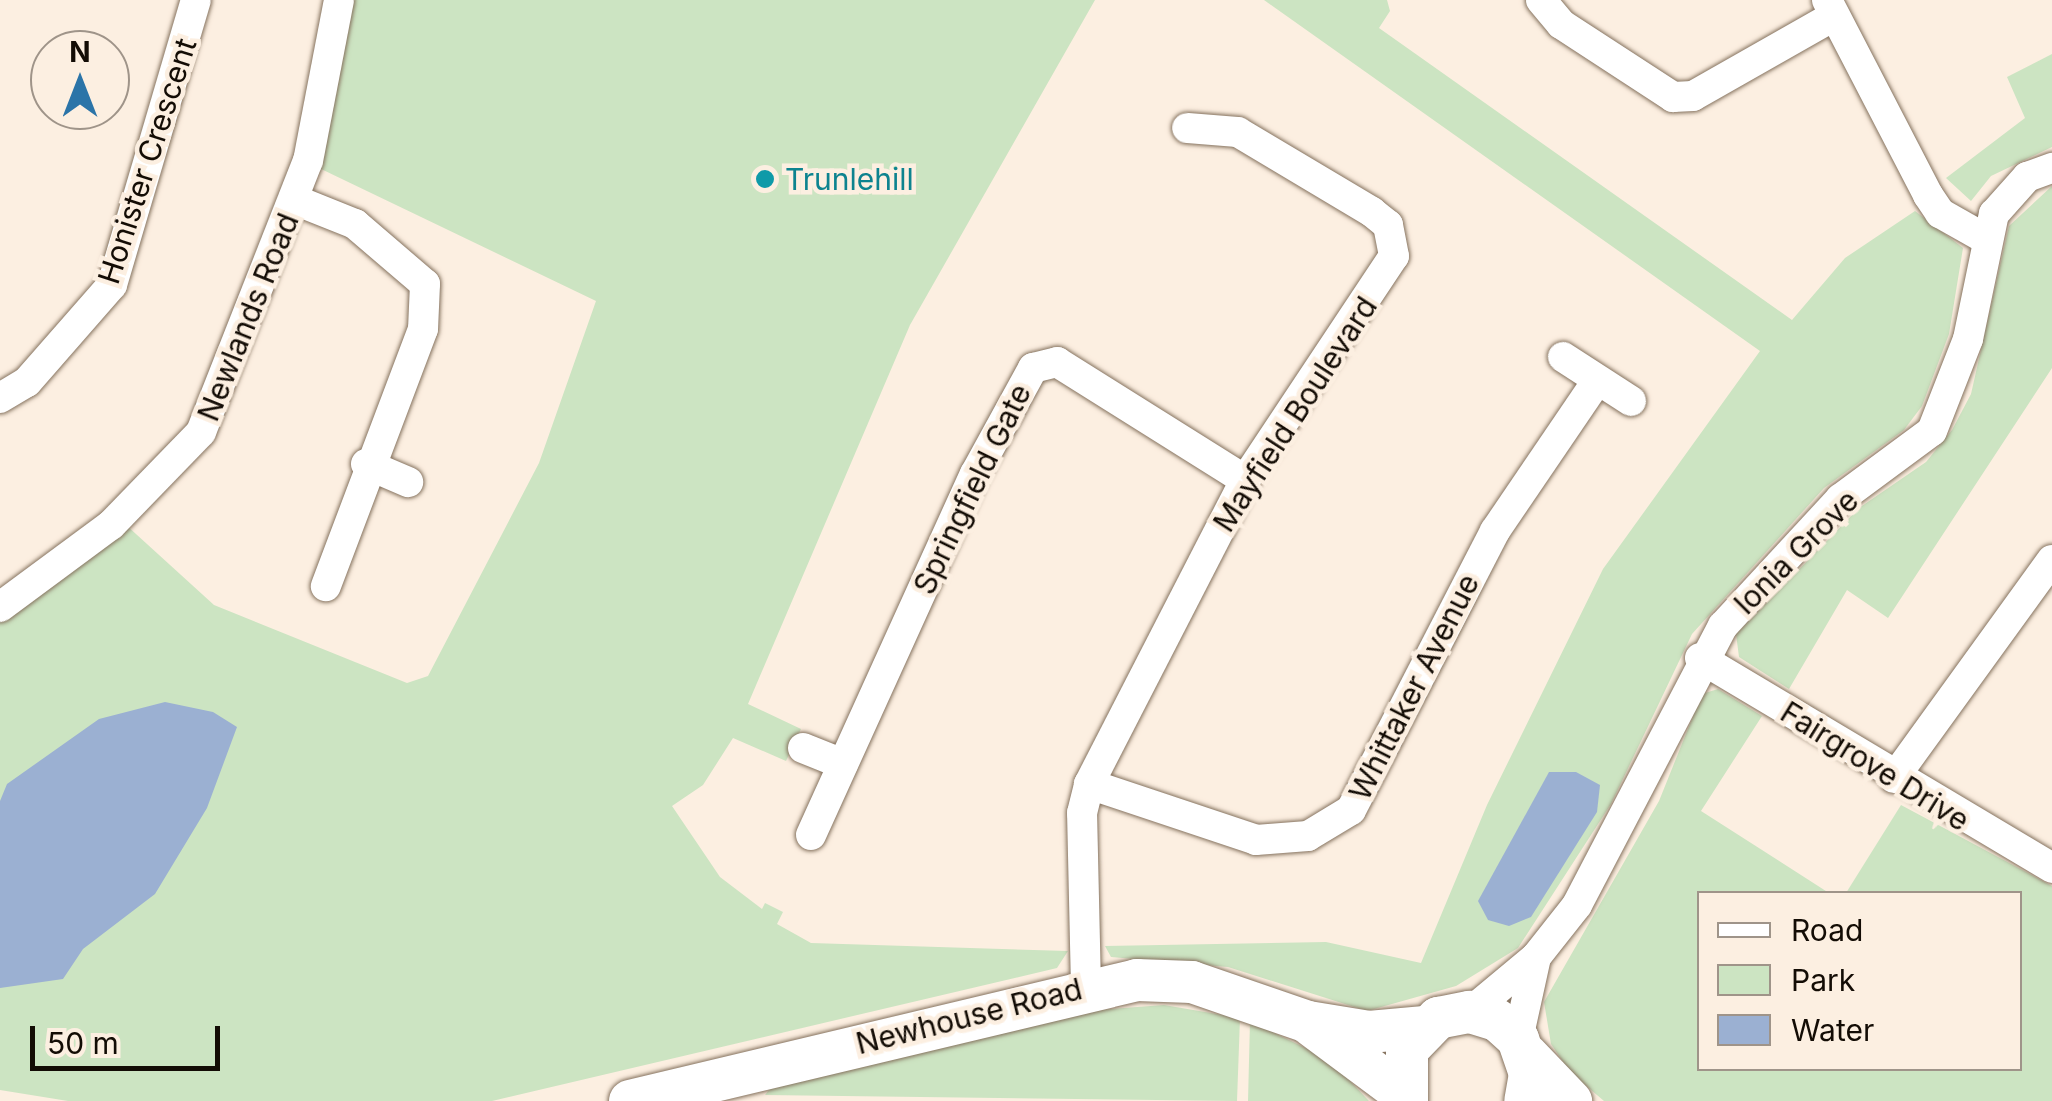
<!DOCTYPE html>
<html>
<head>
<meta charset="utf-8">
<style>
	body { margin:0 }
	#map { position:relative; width:2052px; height:1101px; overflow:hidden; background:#fcefe1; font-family:Inter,sans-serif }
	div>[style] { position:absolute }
	.green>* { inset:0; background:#cce4c2 }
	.water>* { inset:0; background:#9bb0d2 }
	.roads { filter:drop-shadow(0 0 2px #85725e) drop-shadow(0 0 2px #85725e) }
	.street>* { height:30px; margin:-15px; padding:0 15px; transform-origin:15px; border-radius:15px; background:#fff }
	.secondary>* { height:42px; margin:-21px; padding:0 21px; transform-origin:21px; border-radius:21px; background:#fff }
	.dots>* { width:28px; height:28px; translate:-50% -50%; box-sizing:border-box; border:5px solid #fcefe1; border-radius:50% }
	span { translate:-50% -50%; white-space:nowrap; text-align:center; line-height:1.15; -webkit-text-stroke:9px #fcefe1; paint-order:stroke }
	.street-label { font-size:30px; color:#130c05 }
	.culture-label { font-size:30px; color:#0d838f }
	.left { translate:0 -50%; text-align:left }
	.legend { position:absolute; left:1697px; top:891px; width:325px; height:180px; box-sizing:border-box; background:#fcefe1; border:2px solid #9f9489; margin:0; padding:12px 18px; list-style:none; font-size:30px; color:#130c05 }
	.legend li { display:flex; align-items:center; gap:20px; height:50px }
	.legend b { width:50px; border:2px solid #9f9489 }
	.north { position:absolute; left:30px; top:30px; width:100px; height:100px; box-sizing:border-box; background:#fcefe1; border:2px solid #9f9489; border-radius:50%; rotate:0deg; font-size:28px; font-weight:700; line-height:40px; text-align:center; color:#130c05 }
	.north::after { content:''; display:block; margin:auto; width:35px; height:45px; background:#2b74a8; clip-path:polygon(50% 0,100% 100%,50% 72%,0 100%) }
	.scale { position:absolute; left:30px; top:1026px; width:190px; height:45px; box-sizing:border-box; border:5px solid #130c05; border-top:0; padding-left:12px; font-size:30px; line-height:35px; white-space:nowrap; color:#130c05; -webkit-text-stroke:8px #fcefe1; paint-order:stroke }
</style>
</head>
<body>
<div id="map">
	<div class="green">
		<i style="clip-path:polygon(349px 0,1095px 0,910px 325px,748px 704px,801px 729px,786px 761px,733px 738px,703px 785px,672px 806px,720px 877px,762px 909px,765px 903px,783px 912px,777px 924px,811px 943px,1068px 951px,1057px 968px,492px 1101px,68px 1101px,0 1090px,0 620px,125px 524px,214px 605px,407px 683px,428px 676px,539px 463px,596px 301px,319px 168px)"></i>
		<i style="clip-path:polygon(1264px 0,1387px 0,1390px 11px,1379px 28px,1792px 320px,1845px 258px,1915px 211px,1963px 248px,1949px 334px,1922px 406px,1904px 430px,1824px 488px,1692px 634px,1611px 804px,1518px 948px,1456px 986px,1367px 1011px,1228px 967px,1111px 957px,1105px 946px,1326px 942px,1421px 963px,1487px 805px,1603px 569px,1760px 351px)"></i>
		<i style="clip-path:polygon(2052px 54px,2052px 147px,1991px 176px,1971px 201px,1946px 178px,2025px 118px,2007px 77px)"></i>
		<i style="clip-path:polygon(2052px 186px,2052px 368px,1888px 618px,1847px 590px,1789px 689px,1739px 657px,1736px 634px,1859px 508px,1926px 462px,1952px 430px,1971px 394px,2009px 226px)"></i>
		<i style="clip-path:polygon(1718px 689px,1762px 716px,1701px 811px,1829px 893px,1700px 894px,1700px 1068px,2020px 1068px,2020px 894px,1846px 893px,1901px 805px,2052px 886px,2052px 1101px,1604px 1101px,1570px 1072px,1551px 1044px,1544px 1002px,1659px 801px,1702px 694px)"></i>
		<i style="clip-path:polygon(1164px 1005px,1240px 1018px,1237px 1101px,765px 1095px,772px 1086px,1084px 1011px)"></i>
		<i style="clip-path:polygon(1250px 1021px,1330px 1060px,1369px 1101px,1248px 1101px)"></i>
	</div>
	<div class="water">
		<i style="clip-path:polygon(165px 702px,213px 712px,237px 727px,207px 808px,155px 894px,83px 949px,63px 979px,0 988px,0 801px,7px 784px,99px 719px)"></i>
		<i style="clip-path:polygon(1549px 772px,1576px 772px,1600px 785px,1597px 812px,1531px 917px,1509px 926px,1488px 920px,1478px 901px)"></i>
	</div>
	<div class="roads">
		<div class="street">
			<i style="left:1541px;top:0;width:31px;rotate:50deg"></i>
			<i style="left:1561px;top:24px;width:134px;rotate:33.1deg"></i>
			<i style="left:1673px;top:97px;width:20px;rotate:-3deg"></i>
			<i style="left:1693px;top:96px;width:162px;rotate:-29.6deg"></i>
			<i style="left:1827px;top:0;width:220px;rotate:62.6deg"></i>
			<i style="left:1928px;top:195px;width:22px;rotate:56deg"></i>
			<i style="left:1940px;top:213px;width:53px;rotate:29.5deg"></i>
			<i style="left:295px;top:200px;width:65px;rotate:21.8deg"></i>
			<i style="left:355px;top:224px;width:92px;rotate:40.6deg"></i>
			<i style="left:425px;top:284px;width:45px;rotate:92.5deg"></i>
			<i style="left:423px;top:329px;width:275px;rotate:110.7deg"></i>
			<i style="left:1563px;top:357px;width:81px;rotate:32.9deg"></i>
			<i style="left:0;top:398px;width:31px;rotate:-31deg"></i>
			<i style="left:27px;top:382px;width:129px;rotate:-48.8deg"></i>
			<i style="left:112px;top:285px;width:297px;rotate:-73.6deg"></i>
			<i style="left:366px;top:464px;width:46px;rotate:23.2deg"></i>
			<i style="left:0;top:607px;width:138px;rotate:-36.5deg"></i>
			<i style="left:111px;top:525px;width:129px;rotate:-45.9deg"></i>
			<i style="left:201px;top:432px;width:291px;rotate:-68.5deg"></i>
			<i style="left:308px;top:161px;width:164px;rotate:-79.1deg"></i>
			<i style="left:1700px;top:658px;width:410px;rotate:30.8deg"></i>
			<i style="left:803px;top:748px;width:43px;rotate:21.8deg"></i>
			<i style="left:1894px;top:778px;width:269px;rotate:-54.1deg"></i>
			<i style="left:1089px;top:784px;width:176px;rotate:18.5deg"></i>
			<i style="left:1256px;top:840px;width:52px;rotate:-4.4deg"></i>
			<i style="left:1308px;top:836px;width:50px;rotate:-31.2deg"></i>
			<i style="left:1351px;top:810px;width:314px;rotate:-62.7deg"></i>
			<i style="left:1495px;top:531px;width:181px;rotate:-55.8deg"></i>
			<i style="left:811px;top:835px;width:397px;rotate:-65.6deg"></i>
			<i style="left:975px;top:474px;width:121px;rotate:-61.3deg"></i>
			<i style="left:1033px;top:368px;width:25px;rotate:-14deg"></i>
			<i style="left:1057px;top:362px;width:222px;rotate:32.1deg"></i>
			<i style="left:1086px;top:987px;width:174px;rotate:-91.3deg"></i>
			<i style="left:1082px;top:813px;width:30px;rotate:-76deg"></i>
			<i style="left:1089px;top:784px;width:342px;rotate:-62.8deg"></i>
			<i style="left:1245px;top:480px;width:269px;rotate:-56.4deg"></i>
			<i style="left:1394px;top:256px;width:32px;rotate:-101deg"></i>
			<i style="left:1388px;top:225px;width:21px;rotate:-141deg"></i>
			<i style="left:1372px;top:212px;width:156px;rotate:-149.2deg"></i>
			<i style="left:1238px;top:132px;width:51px;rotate:-175.5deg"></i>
			<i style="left:1470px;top:1012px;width:86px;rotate:-39.8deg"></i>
			<i style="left:1536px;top:957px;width:66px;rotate:-51.7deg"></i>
			<i style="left:1577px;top:905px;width:315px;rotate:-62.4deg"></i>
			<i style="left:1723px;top:626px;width:173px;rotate:-47.3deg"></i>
			<i style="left:1840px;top:499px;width:114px;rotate:-36.5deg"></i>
			<i style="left:1932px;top:431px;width:99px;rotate:-68.6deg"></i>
			<i style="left:1968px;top:339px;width:128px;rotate:-78.3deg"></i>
			<i style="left:1994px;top:214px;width:50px;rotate:-48.3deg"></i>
			<i style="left:2027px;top:177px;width:27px;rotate:-20deg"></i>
			<i style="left:1518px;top:1039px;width:84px;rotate:-77.6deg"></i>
		</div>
		<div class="secondary">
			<i style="left:1312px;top:1026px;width:117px;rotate:36.7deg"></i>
			<i style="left:1527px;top:1055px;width:64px;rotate:46.3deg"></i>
			<i style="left:630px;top:1101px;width:521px;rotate:-13.42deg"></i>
			<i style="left:1137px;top:980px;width:55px;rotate:2.1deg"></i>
			<i style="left:1192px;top:982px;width:123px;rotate:19deg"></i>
			<i style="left:1308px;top:1022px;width:62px;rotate:9.3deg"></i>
			<i style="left:1369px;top:1032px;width:56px;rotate:-5.1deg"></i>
			<i style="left:1407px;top:1101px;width:51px;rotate:-90deg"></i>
			<i style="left:1407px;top:1050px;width:45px;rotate:-45.9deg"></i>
			<i style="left:1438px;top:1018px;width:33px;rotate:-11deg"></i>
			<i style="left:1470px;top:1012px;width:28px;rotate:17deg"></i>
			<i style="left:1497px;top:1020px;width:28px;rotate:42deg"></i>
			<i style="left:1518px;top:1039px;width:37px;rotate:71deg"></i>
			<i style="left:1530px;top:1074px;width:27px;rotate:100deg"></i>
		</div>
	</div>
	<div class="dots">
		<i style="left:765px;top:179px;background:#0f9aa8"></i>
	</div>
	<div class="street-label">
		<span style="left:147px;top:161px;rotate:-72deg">Honister Crescent</span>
		<span style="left:248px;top:317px;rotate:-68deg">Newlands Road</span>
		<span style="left:1295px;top:414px;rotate:-57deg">Mayfield Boulevard</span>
		<span style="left:972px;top:489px;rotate:-64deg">Springfield Gate</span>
		<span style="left:1796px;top:552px;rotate:-45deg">Ionia Grove</span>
		<span style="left:1414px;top:687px;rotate:-63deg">Whittaker Avenue</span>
		<span style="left:1875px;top:766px;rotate:32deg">Fairgrove Drive</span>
		<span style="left:969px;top:1016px;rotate:-14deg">Newhouse Road</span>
	</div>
	<div class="culture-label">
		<span class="left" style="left:785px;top:179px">Trunlehill</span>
	</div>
	<ul class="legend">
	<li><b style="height:12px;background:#fff"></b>Road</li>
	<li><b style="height:28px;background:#cce4c2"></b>Park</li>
	<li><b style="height:28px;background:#9bb0d2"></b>Water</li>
	</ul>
	<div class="north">N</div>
	<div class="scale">50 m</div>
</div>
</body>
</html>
